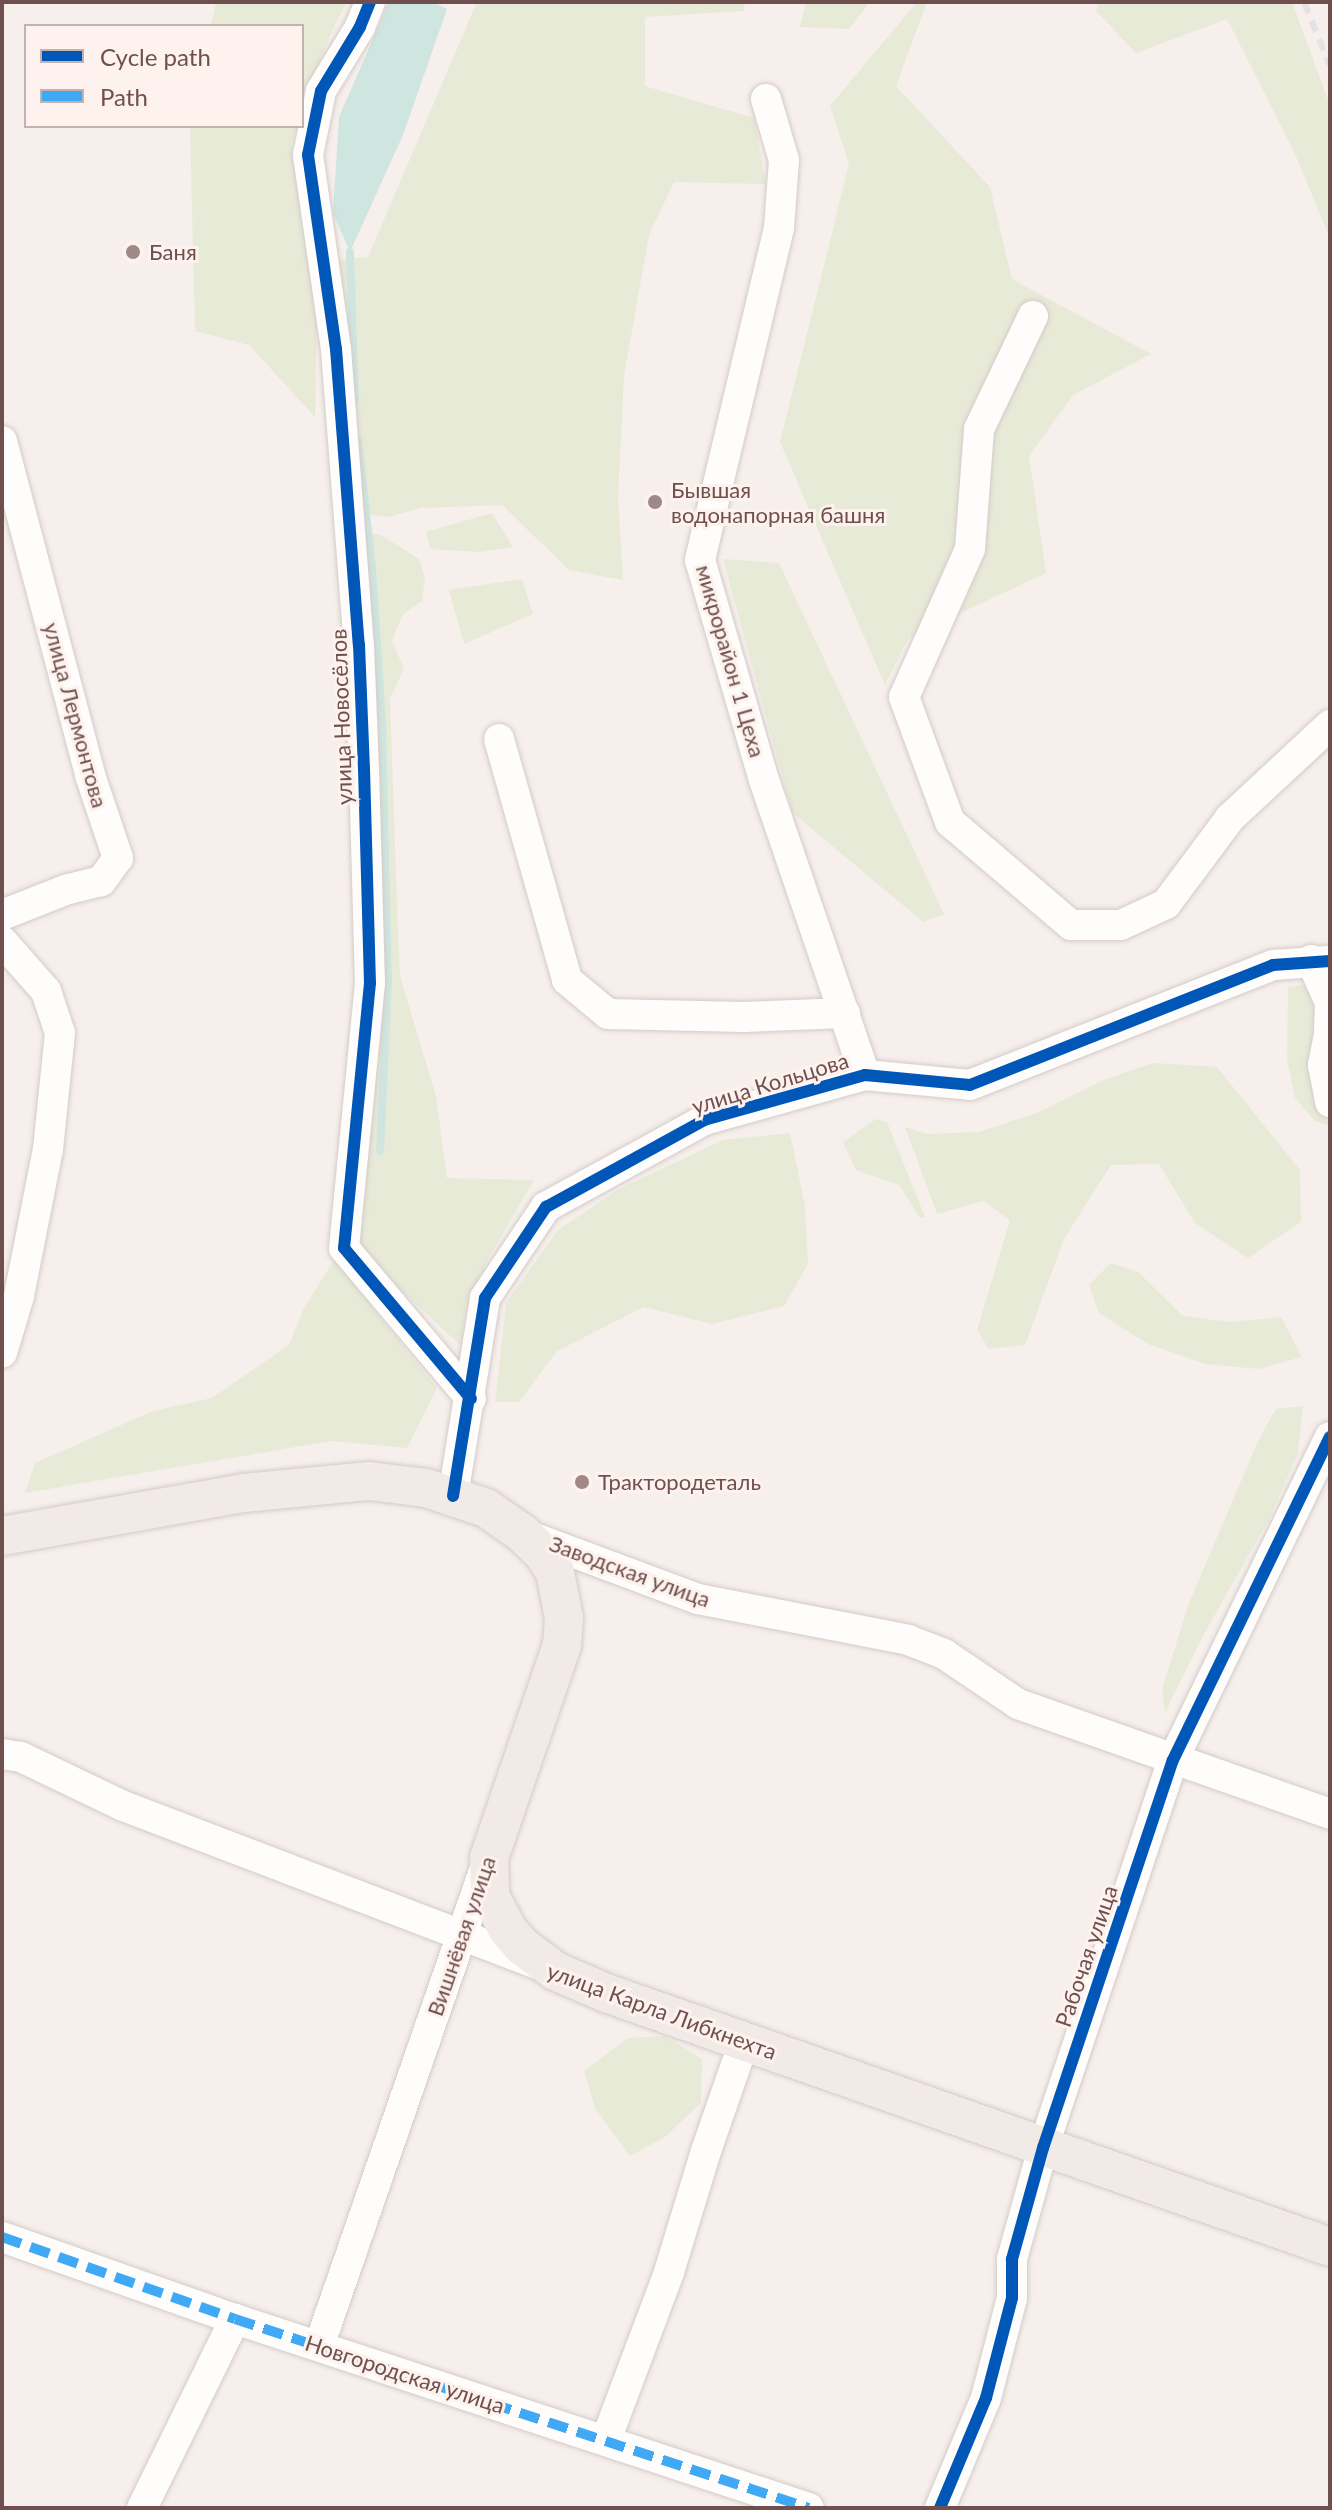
<!DOCTYPE html>
<html>
<head>
<meta charset="utf-8">
<style>
	body { margin:0 }
	#map { position:relative; width:1332px; height:2510px; overflow:hidden; background:#f6efec; font-family:Lato,sans-serif }
	div>[style] { position:absolute }
	.green>* { inset:0; background:#e8ead8 }
	.water>* { inset:0; background:#cfe5e0 }
	.stream>* { height:8px; margin:-4px; padding:0 4px; transform-origin:4px; border-radius:4px; background:#cfe5e0 }
	.roads { filter:drop-shadow(0 0 2px #d4cbc8) drop-shadow(0 0 2px #d4cbc8) }
	.minor>* { height:30px; margin:-15px; padding:0 15px; transform-origin:15px; border-radius:15px; background:#fefdfc }
	.major>* { height:38px; margin:-19px; padding:0 19px; transform-origin:19px; border-radius:19px; background:#f1eae6 }
	.rail>* { height:6px; margin-top:-3px; transform-origin:0; background:repeating-linear-gradient(90deg,#e3e2e4 0 12px,transparent 0 20px) }
	.quiet>* { height:10px; margin-top:-5px; transform-origin:0; background:repeating-linear-gradient(90deg,#3fa9f5 0 20px,transparent 0 30px) }
	.cycleway>* { height:12px; margin:-6px; padding:0 6px; transform-origin:6px; border-radius:6px; background:#0057b8 }
	.dots>* { width:22px; height:22px; translate:-50% -50%; box-sizing:border-box; border:4px solid #fdf2ed; border-radius:50% }
	span { translate:-50% -50%; white-space:nowrap; text-align:center; line-height:1.15; -webkit-text-stroke:6px #fdf2ed; paint-order:stroke }
	.poi-label { font-size:22px; color:#70504f }
	.left { translate:0 -50%; text-align:left }
	.street-label { font-size:22px; color:#70504f }
	.frame { position:absolute; inset:0; border:4px solid #70504f; pointer-events:none }
	.legend { position:absolute; left:24px; top:24px; width:280px; height:104px; box-sizing:border-box; background:#fdf2ed; border:2px solid #c5b1ae; margin:0; padding:10px 14px; list-style:none; font-size:24px; color:#70504f }
	.legend li { display:flex; align-items:center; gap:16px; height:40px }
	.legend b { width:40px; border:2px solid #c5b1ae }
</style>
</head>
<body>
<div id="map">
	<div class="green">
		<i style="clip-path:polygon(216px 2px,347px 2px,330px 35px,302px 112px,302px 26px,211px 26px)"></i>
		<i style="clip-path:polygon(477px 2px,745px 2px,744px 11px,645px 17px,645px 86px,754px 118px,766px 184px,674px 182px,649px 235px,624px 376px,618px 497px,623px 580px,569px 570px,502px 505px,421px 508px,388px 517px,356px 513px,334px 260px,368px 257px)"></i>
		<i style="clip-path:polygon(806px 2px,870px 2px,849px 29px,800px 27px)"></i>
		<i style="clip-path:polygon(917px 2px,927px 2px,896px 86px,990px 187px,1012px 279px,1151px 354px,1073px 395px,1029px 456px,1046px 573px,909px 637px,885px 685px,780px 442px,849px 164px,830px 106px)"></i>
		<i style="clip-path:polygon(1098px 2px,1292px 2px,1330px 105px,1330px 238px,1295px 154px,1227px 19px,1136px 53px,1096px 11px)"></i>
		<i style="clip-path:polygon(190px 126px,297px 126px,291px 143px,317px 313px,315px 417px,249px 345px,195px 331px)"></i>
		<i style="clip-path:polygon(492px 513px,513px 547px,480px 552px,430px 549px,426px 532px)"></i>
		<i style="clip-path:polygon(355px 531px,381px 535px,419px 559px,425px 578px,422px 601px,403px 614px,392px 641px,404px 669px,390px 698px,398px 932px,400px 976px,436px 1096px,447px 1178px,534px 1180px,487px 1261px,465px 1313px,461px 1346px,389px 1279px,354px 1239px,362px 1137px)"></i>
		<i style="clip-path:polygon(723px 559px,779px 563px,944px 914px,923px 922px,792px 812px)"></i>
		<i style="clip-path:polygon(522px 579px,533px 614px,464px 644px,449px 590px)"></i>
		<i style="clip-path:polygon(1305px 985px,1315px 1008px,1311px 1074px,1330px 1126px,1315px 1121px,1295px 1098px,1287px 1059px,1288px 987px)"></i>
		<i style="clip-path:polygon(1153px 1063px,1217px 1067px,1300px 1170px,1301px 1222px,1248px 1258px,1195px 1223px,1159px 1164px,1111px 1165px,1064px 1239px,1025px 1345px,989px 1349px,977px 1330px,1010px 1220px,983px 1201px,937px 1214px,905px 1127px,928px 1134px,979px 1132px,1039px 1112px,1106px 1079px)"></i>
		<i style="clip-path:polygon(876px 1119px,887px 1122px,925px 1217px,920px 1218px,899px 1185px,856px 1170px,843px 1142px)"></i>
		<i style="clip-path:polygon(790px 1133px,805px 1206px,808px 1264px,784px 1306px,712px 1324px,644px 1307px,557px 1351px,519px 1402px,495px 1402px,506px 1303px,558px 1230px,619px 1189px,723px 1140px)"></i>
		<i style="clip-path:polygon(334px 1260px,437px 1388px,407px 1448px,331px 1441px,25px 1493px,35px 1463px,153px 1411px,212px 1398px,289px 1345px,304px 1308px)"></i>
		<i style="clip-path:polygon(1111px 1263px,1138px 1272px,1183px 1316px,1230px 1322px,1281px 1317px,1302px 1357px,1259px 1369px,1205px 1364px,1148px 1344px,1099px 1313px,1089px 1285px)"></i>
		<i style="clip-path:polygon(1303px 1406px,1298px 1453px,1268px 1521px,1203px 1636px,1165px 1712px,1162px 1689px,1189px 1603px,1259px 1439px,1276px 1409px)"></i>
		<i style="clip-path:polygon(665px 2036px,702px 2059px,701px 2103px,665px 2137px,630px 2156px,595px 2108px,584px 2071px,628px 2038px)"></i>
	</div>
	<div class="water">
		<i style="clip-path:polygon(389px 2px,433px 2px,447px 9px,403px 135px,350px 252px,333px 213px,339px 117px)"></i>
	</div>
	<div class="stream">
		<i style="left:350px;top:252px;width:148px;rotate:88.1deg"></i>
		<i style="left:358px;top:441px;width:127px;rotate:83.7deg"></i>
		<i style="left:372px;top:567px;width:156px;rotate:86.3deg"></i>
		<i style="left:382px;top:723px;width:255px;rotate:88.7deg"></i>
		<i style="left:388px;top:978px;width:173px;rotate:92.6deg"></i>
	</div>
	<div class="roads">
		<div class="minor">
			<i style="left:370px;top:2px;width:27px;rotate:112deg"></i>
			<i style="left:360px;top:27px;width:75px;rotate:121.4deg"></i>
			<i style="left:321px;top:91px;width:65px;rotate:101.5deg"></i>
			<i style="left:308px;top:155px;width:196px;rotate:81.8deg"></i>
			<i style="left:336px;top:349px;width:297px;rotate:85.6deg"></i>
			<i style="left:359px;top:645px;width:124px;rotate:87.7deg"></i>
			<i style="left:364px;top:769px;width:214px;rotate:88.4deg"></i>
			<i style="left:370px;top:983px;width:266px;rotate:95.6deg"></i>
			<i style="left:344px;top:1248px;width:197px;rotate:49.9deg"></i>
			<i style="left:766px;top:99px;width:64px;rotate:73.6deg"></i>
			<i style="left:784px;top:160px;width:68px;rotate:94.2deg"></i>
			<i style="left:779px;top:228px;width:341px;rotate:103.4deg"></i>
			<i style="left:700px;top:560px;width:229px;rotate:73.8deg"></i>
			<i style="left:764px;top:780px;width:312px;rotate:71.1deg"></i>
			<i style="left:1033px;top:316px;width:125px;rotate:115.5deg"></i>
			<i style="left:979px;top:429px;width:120px;rotate:94.3deg"></i>
			<i style="left:970px;top:549px;width:162px;rotate:114deg"></i>
			<i style="left:904px;top:697px;width:133px;rotate:69.8deg"></i>
			<i style="left:950px;top:822px;width:159px;rotate:40.4deg"></i>
			<i style="left:1071px;top:925px;width:50px"></i>
			<i style="left:1121px;top:925px;width:50px;rotate:-25deg"></i>
			<i style="left:1166px;top:904px;width:107px;rotate:-53.3deg"></i>
			<i style="left:1230px;top:818px;width:137px;rotate:-42.9deg"></i>
			<i style="left:2px;top:441px;width:345px;rotate:75.2deg"></i>
			<i style="left:90px;top:775px;width:88px;rotate:71.4deg"></i>
			<i style="left:118px;top:858px;width:29px;rotate:126deg"></i>
			<i style="left:101px;top:881px;width:34px;rotate:166deg"></i>
			<i style="left:68px;top:889px;width:71px;rotate:158.5deg"></i>
			<i style="left:499px;top:739px;width:250px;rotate:74.2deg"></i>
			<i style="left:567px;top:980px;width:53px;rotate:39.7deg"></i>
			<i style="left:608px;top:1014px;width:136px;rotate:1.3deg"></i>
			<i style="left:744px;top:1017px;width:101px;rotate:-2.3deg"></i>
			<i style="left:2px;top:941px;width:67px;rotate:48.7deg"></i>
			<i style="left:46px;top:991px;width:44px;rotate:71.6deg"></i>
			<i style="left:60px;top:1033px;width:117px;rotate:95.9deg"></i>
			<i style="left:48px;top:1149px;width:150px;rotate:101.2deg"></i>
			<i style="left:19px;top:1296px;width:59px;rotate:106.6deg"></i>
			<i style="left:1311px;top:960px;width:47px;rotate:66.2deg"></i>
			<i style="left:1330px;top:1003px;width:28px;rotate:92deg"></i>
			<i style="left:1330px;top:1029px;width:37px;rotate:101deg"></i>
			<i style="left:1323px;top:1065px;width:38px;rotate:79deg"></i>
			<i style="left:453px;top:1496px;width:201px;rotate:-80.8deg"></i>
			<i style="left:485px;top:1298px;width:110px;rotate:-56.2deg"></i>
			<i style="left:546px;top:1207px;width:180px;rotate:-28.8deg"></i>
			<i style="left:704px;top:1120px;width:167px;rotate:-15.6deg"></i>
			<i style="left:865px;top:1075px;width:105px;rotate:5.4deg"></i>
			<i style="left:970px;top:1085px;width:326px;rotate:-21.6deg"></i>
			<i style="left:1273px;top:965px;width:57px;rotate:-4deg"></i>
			<i style="left:524px;top:1534px;width:186px;rotate:20.5deg"></i>
			<i style="left:698px;top:1599px;width:214px;rotate:11deg"></i>
			<i style="left:908px;top:1640px;width:39px;rotate:21deg"></i>
			<i style="left:944px;top:1654px;width:89px;rotate:34deg"></i>
			<i style="left:1018px;top:1704px;width:331px;rotate:19.4deg"></i>
			<i style="left:2px;top:1754px;width:19px;rotate:9deg"></i>
			<i style="left:21px;top:1757px;width:111px;rotate:25.6deg"></i>
			<i style="left:121px;top:1805px;width:446px;rotate:20.9deg"></i>
			<i style="left:2px;top:2237px;width:247px;rotate:19.4deg"></i>
			<i style="left:235px;top:2319px;width:604px;rotate:18.23deg"></i>
			<i style="left:319px;top:2346px;width:506px;rotate:-70.85deg"></i>
			<i style="left:606px;top:2440px;width:179px;rotate:-69.4deg"></i>
			<i style="left:669px;top:2272px;width:127px;rotate:-73deg"></i>
			<i style="left:706px;top:2151px;width:115px;rotate:-70.8deg"></i>
			<i style="left:142px;top:2508px;width:211px;rotate:-63.8deg"></i>
			<i style="left:940px;top:2508px;width:119px;rotate:-67.3deg"></i>
			<i style="left:986px;top:2398px;width:103px;rotate:-75.4deg"></i>
			<i style="left:1012px;top:2298px;width:39px;rotate:-90deg"></i>
			<i style="left:1012px;top:2259px;width:115px;rotate:-74.4deg"></i>
			<i style="left:1043px;top:2148px;width:409px;rotate:-71.5deg"></i>
			<i style="left:1173px;top:1760px;width:359px;rotate:-64.1deg"></i>
		</div>
		<div class="major">
			<i style="left:2px;top:1536px;width:246px;rotate:-10.1deg"></i>
			<i style="left:244px;top:1493px;width:126px;rotate:-5.5deg"></i>
			<i style="left:369px;top:1481px;width:57px;rotate:7deg"></i>
			<i style="left:426px;top:1488px;width:63px;rotate:18.4deg"></i>
			<i style="left:486px;top:1508px;width:44px;rotate:34.8deg"></i>
			<i style="left:522px;top:1533px;width:28px;rotate:44deg"></i>
			<i style="left:542px;top:1552px;width:24px;rotate:57deg"></i>
			<i style="left:555px;top:1572px;width:47px;rotate:78.9deg"></i>
			<i style="left:564px;top:1618px;width:27px;rotate:94deg"></i>
			<i style="left:562px;top:1645px;width:225px;rotate:108.9deg"></i>
			<i style="left:489px;top:1858px;width:38px;rotate:88deg"></i>
			<i style="left:490px;top:1896px;width:38px;rotate:62deg"></i>
			<i style="left:508px;top:1930px;width:21px;rotate:49deg"></i>
			<i style="left:522px;top:1946px;width:41px;rotate:37.1deg"></i>
			<i style="left:555px;top:1971px;width:56px;rotate:23.3deg"></i>
			<i style="left:606px;top:1993px;width:767px;rotate:19.33deg"></i>
		</div>
	</div>
	<div class="rail">
		<i style="left:1304px;top:2px;width:69px;rotate:67.9deg"></i>
	</div>
	<div class="quiet">
		<i style="left:2px;top:2237px;width:247px;rotate:19.4deg"></i>
		<i style="left:235px;top:2319px;width:604px;rotate:18.23deg"></i>
	</div>
	<div class="cycleway">
		<i style="left:370px;top:2px;width:27px;rotate:112deg"></i>
		<i style="left:360px;top:27px;width:75px;rotate:121.4deg"></i>
		<i style="left:321px;top:91px;width:65px;rotate:101.5deg"></i>
		<i style="left:308px;top:155px;width:196px;rotate:81.8deg"></i>
		<i style="left:336px;top:349px;width:297px;rotate:85.6deg"></i>
		<i style="left:359px;top:645px;width:124px;rotate:87.7deg"></i>
		<i style="left:364px;top:769px;width:214px;rotate:88.4deg"></i>
		<i style="left:370px;top:983px;width:266px;rotate:95.6deg"></i>
		<i style="left:344px;top:1248px;width:197px;rotate:49.9deg"></i>
		<i style="left:453px;top:1496px;width:201px;rotate:-80.8deg"></i>
		<i style="left:485px;top:1298px;width:110px;rotate:-56.2deg"></i>
		<i style="left:546px;top:1207px;width:180px;rotate:-28.8deg"></i>
		<i style="left:704px;top:1120px;width:167px;rotate:-15.6deg"></i>
		<i style="left:865px;top:1075px;width:105px;rotate:5.4deg"></i>
		<i style="left:970px;top:1085px;width:326px;rotate:-21.6deg"></i>
		<i style="left:1273px;top:965px;width:57px;rotate:-4deg"></i>
		<i style="left:940px;top:2508px;width:119px;rotate:-67.3deg"></i>
		<i style="left:986px;top:2398px;width:103px;rotate:-75.4deg"></i>
		<i style="left:1012px;top:2298px;width:39px;rotate:-90deg"></i>
		<i style="left:1012px;top:2259px;width:115px;rotate:-74.4deg"></i>
		<i style="left:1043px;top:2148px;width:409px;rotate:-71.5deg"></i>
		<i style="left:1173px;top:1760px;width:359px;rotate:-64.1deg"></i>
	</div>
	<div class="dots">
		<i style="left:133px;top:252px;background:#9f8886"></i>
		<i style="left:655px;top:502px;background:#9f8886"></i>
		<i style="left:582px;top:1482px;background:#9f8886"></i>
	</div>
	<div class="poi-label">
		<span class="left" style="left:149px;top:252px">Баня</span>
		<span class="left" style="left:671px;top:502px">Бывшая<br>водонапорная башня</span>
		<span class="left" style="left:598px;top:1482px">Трактородеталь</span>
	</div>
	<div class="street-label">
		<span style="left:731px;top:661px;rotate:74deg">микрорайон 1 Цеха</span>
		<span style="left:76px;top:715px;rotate:75deg">улица Лермонтова</span>
		<span style="left:341px;top:717px;rotate:-92deg">улица Новосёлов</span>
		<span style="left:770px;top:1083px;rotate:-17deg">улица Кольцова</span>
		<span style="left:630px;top:1571px;rotate:20deg">Заводская улица</span>
		<span style="left:461px;top:1936px;rotate:-71deg">Вишнёвая улица</span>
		<span style="left:1086px;top:1956px;rotate:-71deg">Рабочая улица</span>
		<span style="left:662px;top:2011px;rotate:20deg">улица Карла Либкнехта</span>
		<span style="left:405px;top:2374px;rotate:18deg">Новгородская улица</span>
	</div>
	<div class="frame"></div>
	<ul class="legend">
	<li><b style="height:10px;background:#0057b8"></b>Cycle path</li>
	<li><b style="height:10px;background:#3fa9f5"></b>Path</li>
	</ul>
</div>
</body>
</html>
